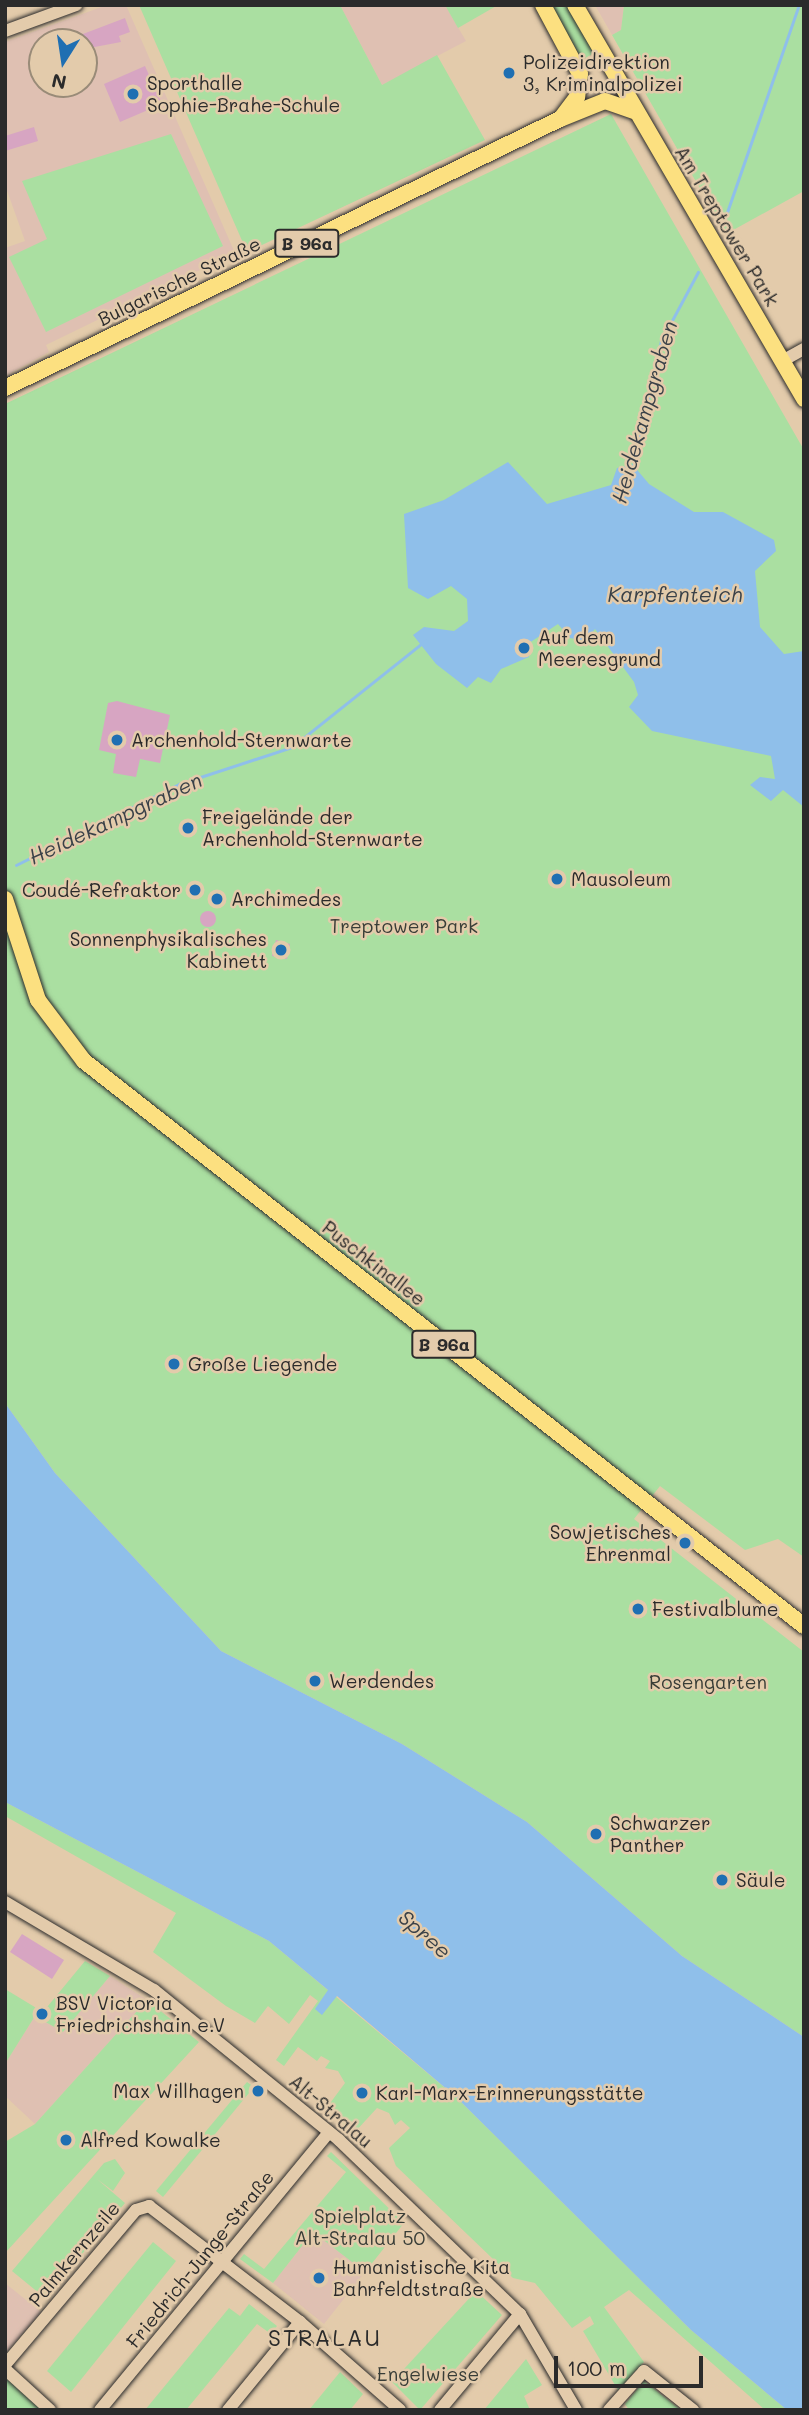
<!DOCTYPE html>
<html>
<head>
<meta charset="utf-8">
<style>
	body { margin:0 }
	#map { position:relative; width:809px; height:2415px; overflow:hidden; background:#e3cbab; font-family:Mali,sans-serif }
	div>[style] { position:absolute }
	.built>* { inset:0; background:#dfc0b2 }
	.green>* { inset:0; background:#aadfa1 }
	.water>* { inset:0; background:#8fbfea }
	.stream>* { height:2.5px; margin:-1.25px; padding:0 1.25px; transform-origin:1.25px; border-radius:1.25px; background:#8fbfea }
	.building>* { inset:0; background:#d7a5c2 }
	.round { border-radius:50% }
	.roads { filter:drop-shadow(0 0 2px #2b2b2b) drop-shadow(0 0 2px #2b2b2b) }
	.minor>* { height:12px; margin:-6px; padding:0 6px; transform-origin:6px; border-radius:6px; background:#e3cbab }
	.major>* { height:16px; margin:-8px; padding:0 8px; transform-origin:8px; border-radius:8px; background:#fce080 }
	.dots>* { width:19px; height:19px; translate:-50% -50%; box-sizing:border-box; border:4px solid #e3cbab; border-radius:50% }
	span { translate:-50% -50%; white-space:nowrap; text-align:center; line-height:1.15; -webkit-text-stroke:5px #e3cbab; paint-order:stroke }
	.shield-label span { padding:2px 5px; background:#e3cbab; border:2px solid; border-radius:5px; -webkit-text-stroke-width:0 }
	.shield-label { font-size:18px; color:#2b2b2b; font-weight:700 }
	.poi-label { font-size:19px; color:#2b2b2b }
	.left { translate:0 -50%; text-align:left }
	.right { translate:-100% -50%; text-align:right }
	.street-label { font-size:19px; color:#2b2b2b }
	.park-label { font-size:19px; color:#383d37 }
	.water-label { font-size:21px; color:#3a4148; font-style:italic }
	.quarter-label { font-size:23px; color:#2b2b2b; letter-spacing:2px }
	.frame { position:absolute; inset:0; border:7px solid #2b2b2b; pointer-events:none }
	.north { position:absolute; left:28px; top:28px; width:70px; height:70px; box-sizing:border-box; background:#e3cbab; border:2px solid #998b78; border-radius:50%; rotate:192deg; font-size:19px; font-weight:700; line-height:28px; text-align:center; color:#2b2b2b }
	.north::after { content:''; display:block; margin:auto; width:24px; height:32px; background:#1f6fb2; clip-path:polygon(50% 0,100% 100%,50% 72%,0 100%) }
	.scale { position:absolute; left:554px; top:2356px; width:149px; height:32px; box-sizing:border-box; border:4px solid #2b2b2b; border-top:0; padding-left:9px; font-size:21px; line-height:24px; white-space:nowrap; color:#2b2b2b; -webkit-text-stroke:5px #e3cbab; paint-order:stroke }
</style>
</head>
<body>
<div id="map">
	<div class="built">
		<i style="clip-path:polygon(evenodd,107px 5px,126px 5px,235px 253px,46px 345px,49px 352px,5px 376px,5px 248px,25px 241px,5px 185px,5px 42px,107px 5px,42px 42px,84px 42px,84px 84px,42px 84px,42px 42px)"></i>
		<i style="clip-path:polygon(340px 5px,445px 5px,466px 41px,382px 85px)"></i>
		<i style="clip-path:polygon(595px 5px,624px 5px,621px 30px,612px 35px)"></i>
		<i style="clip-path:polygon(110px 1976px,147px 2000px,35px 2124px,5px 2096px,5px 2064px,35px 2016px,63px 2032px)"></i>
		<i style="clip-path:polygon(313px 2232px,365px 2272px,324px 2324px,273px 2283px)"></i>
		<i style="clip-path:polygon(5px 2283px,41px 2312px,5px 2354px)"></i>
	</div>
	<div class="green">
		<i style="clip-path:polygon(139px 5px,340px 5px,382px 85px,437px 55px,485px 140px,247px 252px)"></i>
		<i style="clip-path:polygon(445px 5px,498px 5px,458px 28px)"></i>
		<i style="clip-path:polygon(550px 5px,568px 5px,594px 53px,582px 60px)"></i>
		<i style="clip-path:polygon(624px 5px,804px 5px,804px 191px,726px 234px,612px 35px,621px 30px)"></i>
		<i style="clip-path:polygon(611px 114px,804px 450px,804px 1557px,778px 1539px,745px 1550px,660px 1486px,634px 1519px,804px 1652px,804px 2037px,682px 1956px,527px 1822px,402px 1744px,221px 1651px,55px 1473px,5px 1403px,5px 404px)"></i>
		<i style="clip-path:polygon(171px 134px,223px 246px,46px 332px,9px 257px,47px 239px,22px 181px)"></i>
		<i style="clip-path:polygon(5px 1802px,269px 1941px,456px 2097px,691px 2330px,787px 2410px,765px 2410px,629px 2290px,604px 2307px,644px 2362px,618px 2390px,583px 2331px,594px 2324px,590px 2316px,572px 2328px,535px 2283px,513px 2278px,396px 2166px,389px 2148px,410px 2128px,401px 2120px,395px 2125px,389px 2113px,377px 2108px,354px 2133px,325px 2110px,345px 2083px,338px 2071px,325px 2068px,330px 2061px,321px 2056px,317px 2061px,298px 2047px,284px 2066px,276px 2060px,318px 2001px,310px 1995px,289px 2024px,268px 2006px,255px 2023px,226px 2006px,153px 1952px,176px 1913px,5px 1816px)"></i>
		<i style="clip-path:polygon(85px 1961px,110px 1976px,63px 2032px,35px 2016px,5px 2064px,5px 1989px,43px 2012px)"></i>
		<i style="clip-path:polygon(147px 2000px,199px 2042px,5px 2253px,5px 2142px,35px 2124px)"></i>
		<i style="clip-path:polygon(247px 2082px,254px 2087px,163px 2197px,156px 2191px)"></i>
		<i style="clip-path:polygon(331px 2152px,404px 2223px,365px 2272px,313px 2232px,273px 2283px,240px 2259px,244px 2254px,264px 2269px,346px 2172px,327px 2156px)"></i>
		<i style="clip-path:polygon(115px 2159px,125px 2173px,113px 2191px,97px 2179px,125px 2203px,45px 2298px,12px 2271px,104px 2163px)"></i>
		<i style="clip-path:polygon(153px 2242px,176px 2261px,71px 2392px,47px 2371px)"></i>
		<i style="clip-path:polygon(476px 2291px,502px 2315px,420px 2410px,392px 2382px)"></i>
		<i style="clip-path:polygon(249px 2304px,277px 2326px,271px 2334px,257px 2324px,186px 2410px,145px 2410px,229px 2308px,240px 2316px)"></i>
		<i style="clip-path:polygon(526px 2359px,542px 2385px,524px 2396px,530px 2410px,484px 2410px)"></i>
		<i style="clip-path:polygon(340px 2372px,363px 2394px,350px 2410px,309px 2410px)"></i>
		<i style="clip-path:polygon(5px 2378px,10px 2381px,42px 2410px,5px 2408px)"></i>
		<i style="clip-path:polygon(644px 2381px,681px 2410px,629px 2410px,625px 2404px)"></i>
	</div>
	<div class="water">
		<i style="clip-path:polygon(508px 462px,547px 504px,611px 485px,617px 468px,633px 465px,649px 484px,694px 512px,723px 512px,774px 540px,776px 551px,755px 571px,760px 627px,784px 654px,804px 651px,804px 807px,783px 790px,771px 801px,750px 785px,760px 777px,775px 779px,771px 756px,652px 731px,629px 707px,638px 695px,634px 682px,595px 629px,585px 641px,570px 638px,558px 624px,529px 643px,529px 657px,501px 669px,491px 683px,478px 677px,467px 688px,436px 664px,413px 635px,424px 627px,454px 631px,468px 621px,467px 599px,451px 586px,428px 599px,408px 588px,404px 514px,444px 500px)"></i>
		<i style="clip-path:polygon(5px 1403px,55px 1473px,221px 1651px,402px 1744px,527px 1822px,682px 1956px,804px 2037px,804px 2410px,787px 2410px,691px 2330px,456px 2097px,337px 1996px,322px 2015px,315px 2009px,328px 1990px,269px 1941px,5px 1802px)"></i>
	</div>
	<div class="stream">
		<i style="left:723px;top:224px;width:232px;rotate:-70.9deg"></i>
		<i style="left:633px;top:466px;width:128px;rotate:-77.4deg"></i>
		<i style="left:661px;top:341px;width:78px;rotate:-61.8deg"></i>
		<i style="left:16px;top:865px;width:182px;rotate:-26.4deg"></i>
		<i style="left:179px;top:784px;width:119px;rotate:-18.1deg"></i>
		<i style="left:292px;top:747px;width:170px;rotate:-38.6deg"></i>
	</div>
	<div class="building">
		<i style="clip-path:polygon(125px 18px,130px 32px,119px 36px,121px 42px,84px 49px,84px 42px,62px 42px)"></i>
		<i style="clip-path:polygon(145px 66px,162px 104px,120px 122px,104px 84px)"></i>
		<i style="clip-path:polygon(34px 127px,38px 141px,5px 151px,5px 136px)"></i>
		<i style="clip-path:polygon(117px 701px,170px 715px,160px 763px,140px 759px,136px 777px,113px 773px,116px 754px,99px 750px,108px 703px)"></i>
		<i class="round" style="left:200px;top:911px;width:16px;height:16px"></i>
		<i style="clip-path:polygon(276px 940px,290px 944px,287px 959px,272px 956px)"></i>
		<i style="clip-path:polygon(22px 1934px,64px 1960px,52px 1979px,10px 1952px)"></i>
	</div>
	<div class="roads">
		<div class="minor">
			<i style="left:5px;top:31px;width:76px;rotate:-20.1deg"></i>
			<i style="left:782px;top:361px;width:25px;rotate:-29deg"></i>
			<i style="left:5px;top:1902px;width:173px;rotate:30.6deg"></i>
			<i style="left:154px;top:1990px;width:238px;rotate:39deg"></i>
			<i style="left:339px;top:2140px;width:251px;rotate:43.9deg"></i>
			<i style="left:520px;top:2314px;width:111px;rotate:59.7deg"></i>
			<i style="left:5px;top:2365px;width:203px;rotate:-49.8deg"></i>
			<i style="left:136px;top:2210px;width:14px;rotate:-17deg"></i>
			<i style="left:149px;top:2206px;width:190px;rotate:37.5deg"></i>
			<i style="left:300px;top:2322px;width:133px;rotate:41.3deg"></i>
			<i style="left:5px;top:2369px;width:61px;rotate:42.3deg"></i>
			<i style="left:100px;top:2410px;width:360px;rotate:-50.5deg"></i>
			<i style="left:228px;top:2410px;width:114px;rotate:-50.7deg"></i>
			<i style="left:440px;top:2410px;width:125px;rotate:-50.2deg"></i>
			<i style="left:609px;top:2410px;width:52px;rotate:-48.1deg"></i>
			<i style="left:644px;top:2371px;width:63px;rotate:38.5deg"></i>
		</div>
		<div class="major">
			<i style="left:543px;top:5px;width:78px;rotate:61.8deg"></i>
			<i style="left:580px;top:74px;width:23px;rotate:97deg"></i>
			<i style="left:577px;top:97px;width:25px;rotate:127deg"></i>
			<i style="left:575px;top:5px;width:456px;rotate:59.8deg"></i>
			<i style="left:5px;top:388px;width:617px;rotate:-25.86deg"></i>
			<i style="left:560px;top:119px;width:48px;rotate:-21.8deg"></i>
			<i style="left:605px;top:101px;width:31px;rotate:19deg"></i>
			<i style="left:5px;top:899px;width:106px;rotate:71.9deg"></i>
			<i style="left:38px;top:1000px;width:76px;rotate:53deg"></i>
			<i style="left:84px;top:1061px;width:915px;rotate:38.12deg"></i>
		</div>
	</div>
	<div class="dots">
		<i style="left:509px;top:73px;background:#1f6fb2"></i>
		<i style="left:133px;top:94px;background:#1f6fb2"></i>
		<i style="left:524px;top:648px;background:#1f6fb2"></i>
		<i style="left:117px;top:740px;background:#1f6fb2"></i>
		<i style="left:188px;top:828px;background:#1f6fb2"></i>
		<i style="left:557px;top:879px;background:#1f6fb2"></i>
		<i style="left:195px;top:890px;background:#1f6fb2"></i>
		<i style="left:217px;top:899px;background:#1f6fb2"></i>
		<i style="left:281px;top:950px;background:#1f6fb2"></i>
		<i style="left:174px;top:1364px;background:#1f6fb2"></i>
		<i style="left:685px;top:1543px;background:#1f6fb2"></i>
		<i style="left:638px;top:1609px;background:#1f6fb2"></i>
		<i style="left:315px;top:1681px;background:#1f6fb2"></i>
		<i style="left:596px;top:1834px;background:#1f6fb2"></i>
		<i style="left:722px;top:1880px;background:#1f6fb2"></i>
		<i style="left:42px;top:2014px;background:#1f6fb2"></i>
		<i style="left:258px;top:2091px;background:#1f6fb2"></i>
		<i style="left:362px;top:2093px;background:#1f6fb2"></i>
		<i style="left:66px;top:2140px;background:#1f6fb2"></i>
		<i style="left:319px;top:2278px;background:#1f6fb2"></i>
	</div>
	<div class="shield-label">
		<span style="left:307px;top:243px">B 96a</span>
		<span style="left:444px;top:1344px">B 96a</span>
	</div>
	<div class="poi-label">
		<span class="left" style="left:523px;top:73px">Polizeidirektion<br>3, Kriminalpolizei</span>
		<span class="left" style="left:147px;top:94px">Sporthalle<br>Sophie-Brahe-Schule</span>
		<span class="left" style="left:538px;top:648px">Auf dem<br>Meeresgrund</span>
		<span class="left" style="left:131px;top:740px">Archenhold-Sternwarte</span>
		<span class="left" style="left:202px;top:828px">Freigelände der<br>Archenhold-Sternwarte</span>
		<span class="left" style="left:571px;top:879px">Mausoleum</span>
		<span class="right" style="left:181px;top:890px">Coudé-Refraktor</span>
		<span class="left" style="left:231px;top:899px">Archimedes</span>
		<span class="right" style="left:267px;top:950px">Sonnenphysikalisches<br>Kabinett</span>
		<span class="left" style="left:188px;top:1364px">Große Liegende</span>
		<span class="right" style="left:671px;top:1543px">Sowjetisches<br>Ehrenmal</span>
		<span class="left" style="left:652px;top:1609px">Festivalblume</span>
		<span class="left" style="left:329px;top:1681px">Werdendes</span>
		<span class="left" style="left:610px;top:1834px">Schwarzer<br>Panther</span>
		<span class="left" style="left:736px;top:1880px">Säule</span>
		<span class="left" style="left:56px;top:2014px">BSV Victoria<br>Friedrichshain e.V</span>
		<span class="right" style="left:244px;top:2091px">Max Willhagen</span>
		<span class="left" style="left:376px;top:2093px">Karl-Marx-Erinnerungsstätte</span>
		<span class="left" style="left:80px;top:2140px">Alfred Kowalke</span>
		<span class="left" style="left:333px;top:2278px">Humanistische Kita<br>Bahrfeldtstraße</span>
	</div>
	<div class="street-label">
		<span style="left:727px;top:226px;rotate:59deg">Am Treptower Park</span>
		<span style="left:179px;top:281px;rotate:-26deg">Bulgarische Straße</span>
		<span style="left:374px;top:1263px;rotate:38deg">Puschkinallee</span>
		<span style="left:331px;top:2111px;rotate:40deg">Alt-Stralau</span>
		<span style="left:74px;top:2254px;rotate:-50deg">Palmkernzeile</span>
		<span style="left:200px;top:2259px;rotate:-51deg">Friedrich-Junge-Straße</span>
	</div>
	<div class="park-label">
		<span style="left:404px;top:926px">Treptower Park</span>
		<span style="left:708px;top:1682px">Rosengarten</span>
		<span style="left:360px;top:2227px">Spielplatz<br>Alt-Stralau 50</span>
		<span style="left:428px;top:2374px">Engelwiese</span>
	</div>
	<div class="water-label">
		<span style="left:644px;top:412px;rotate:-74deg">Heidekampgraben</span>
		<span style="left:675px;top:594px">Karpfenteich</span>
		<span style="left:115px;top:818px;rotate:-25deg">Heidekampgraben</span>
		<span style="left:425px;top:1934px;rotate:41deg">Spree</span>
	</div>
	<div class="quarter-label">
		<span style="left:325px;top:2337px">STRALAU</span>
	</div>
	<div class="frame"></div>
	<div class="north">N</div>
	<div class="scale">100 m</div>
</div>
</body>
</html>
